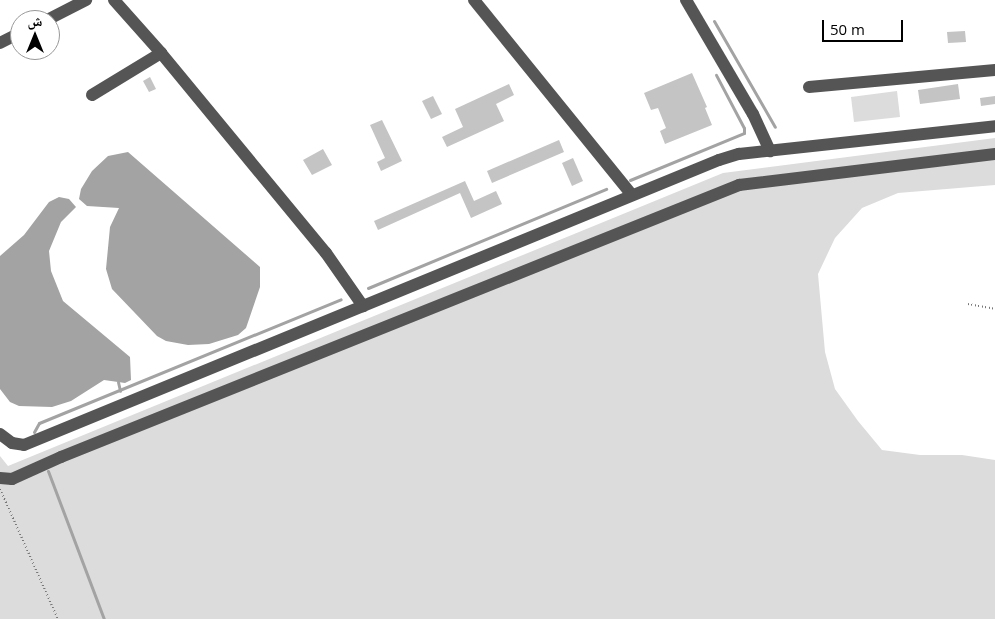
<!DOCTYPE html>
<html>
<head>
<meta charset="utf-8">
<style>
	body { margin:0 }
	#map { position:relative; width:995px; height:619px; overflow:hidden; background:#fff; font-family:"Open Sans","Noto Naskh Arabic",sans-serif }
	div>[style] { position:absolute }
	.green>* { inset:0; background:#dcdcdc }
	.water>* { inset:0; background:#a3a3a3 }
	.stream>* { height:3px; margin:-1.5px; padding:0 1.5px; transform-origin:1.5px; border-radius:1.5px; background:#a3a3a3 }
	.building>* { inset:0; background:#c4c4c4 }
	.path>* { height:2px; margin-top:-1px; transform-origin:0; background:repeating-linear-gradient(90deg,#777 0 1px,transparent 0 3.5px) }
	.minor>* { height:12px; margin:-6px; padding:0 6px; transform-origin:6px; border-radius:6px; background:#555 }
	span { translate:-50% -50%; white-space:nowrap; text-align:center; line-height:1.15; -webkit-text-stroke:4px #fff; paint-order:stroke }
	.north { position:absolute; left:10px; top:10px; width:50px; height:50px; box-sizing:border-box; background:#fff; border:1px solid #999; border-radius:50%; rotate:0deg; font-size:14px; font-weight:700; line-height:20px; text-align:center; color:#000 }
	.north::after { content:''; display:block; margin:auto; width:18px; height:22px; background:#000; clip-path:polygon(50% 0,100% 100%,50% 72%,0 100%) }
	.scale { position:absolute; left:822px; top:20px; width:81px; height:22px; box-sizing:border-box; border:2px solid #000; border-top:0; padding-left:6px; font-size:15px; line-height:18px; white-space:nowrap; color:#000; -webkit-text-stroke:4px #fff; paint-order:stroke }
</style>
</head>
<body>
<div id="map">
	<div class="green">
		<i style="clip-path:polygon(897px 91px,900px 117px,854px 122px,851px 97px)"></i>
		<i style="clip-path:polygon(995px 138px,995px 185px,898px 193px,862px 208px,835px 238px,818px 274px,825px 352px,835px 389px,858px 421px,882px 450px,920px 455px,962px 455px,995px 460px,995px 619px,0 619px,0 456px,8px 466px,723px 173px)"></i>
	</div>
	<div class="water">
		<i style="clip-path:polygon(128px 152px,260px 267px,260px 287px,246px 328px,238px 335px,209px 344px,188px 345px,166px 341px,157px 336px,112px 289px,106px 269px,110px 227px,119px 208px,87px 206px,79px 199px,81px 189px,92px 171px,108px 156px)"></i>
		<i style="clip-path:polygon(59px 197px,69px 199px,76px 207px,61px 222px,49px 251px,51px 271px,63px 301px,130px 357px,131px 380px,125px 383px,104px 380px,71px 401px,52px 407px,19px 406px,10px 402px,0 389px,0 256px,24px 235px,49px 202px)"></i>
	</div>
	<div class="stream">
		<i style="left:714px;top:21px;width:122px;rotate:60.1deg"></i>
		<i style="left:630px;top:180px;width:123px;rotate:-22.4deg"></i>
		<i style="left:744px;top:133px;width:5px;rotate:-90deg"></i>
		<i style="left:744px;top:128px;width:60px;rotate:-117.8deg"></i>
		<i style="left:368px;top:288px;width:258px;rotate:-22.6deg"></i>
		<i style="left:118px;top:382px;width:9px;rotate:77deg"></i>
		<i style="left:34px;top:432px;width:10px;rotate:-61deg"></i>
		<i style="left:39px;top:423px;width:326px;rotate:-22.3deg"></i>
		<i style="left:48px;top:471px;width:158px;rotate:69.3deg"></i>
	</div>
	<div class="building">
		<i style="clip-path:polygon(965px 31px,966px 42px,948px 43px,947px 32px)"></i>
		<i style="clip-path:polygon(692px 73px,707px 107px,705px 108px,712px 125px,665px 144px,660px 131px,666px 128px,658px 108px,651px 110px,644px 93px)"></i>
		<i style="clip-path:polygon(150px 77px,156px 89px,149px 92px,143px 81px)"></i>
		<i style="clip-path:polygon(509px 84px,514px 95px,496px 104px,504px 121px,447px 147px,442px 137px,463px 127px,455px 109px)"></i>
		<i style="clip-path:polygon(958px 84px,960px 99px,920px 104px,918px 90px)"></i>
		<i style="clip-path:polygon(433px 96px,442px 114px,431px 119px,422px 101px)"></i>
		<i style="clip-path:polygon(995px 96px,995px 104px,981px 106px,980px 98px)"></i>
		<i style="clip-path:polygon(382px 120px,402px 161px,381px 171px,377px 162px,385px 158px,370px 125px)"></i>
		<i style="clip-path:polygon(559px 140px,564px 152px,492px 183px,487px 171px)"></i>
		<i style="clip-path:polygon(323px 149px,332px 165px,312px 175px,303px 160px)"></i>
		<i style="clip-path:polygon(573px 158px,583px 181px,572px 186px,562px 163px)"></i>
		<i style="clip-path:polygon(465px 181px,474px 201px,496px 191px,502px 204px,471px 218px,460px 193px,378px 230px,374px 221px)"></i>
	</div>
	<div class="path">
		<i style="left:968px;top:304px;width:27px;rotate:10deg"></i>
		<i style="left:0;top:489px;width:142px;rotate:66deg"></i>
	</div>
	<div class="minor">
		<i style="left:114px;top:0;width:71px;rotate:48.4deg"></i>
		<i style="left:161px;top:53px;width:259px;rotate:50.5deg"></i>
		<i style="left:326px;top:253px;width:65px;rotate:55.1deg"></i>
		<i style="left:474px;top:0;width:251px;rotate:51deg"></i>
		<i style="left:686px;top:0;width:132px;rotate:59.6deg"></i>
		<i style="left:753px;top:114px;width:41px;rotate:65.3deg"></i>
		<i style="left:47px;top:20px;width:44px;rotate:-27.1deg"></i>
		<i style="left:0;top:43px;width:22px;rotate:-27deg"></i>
		<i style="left:809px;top:87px;width:187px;rotate:-5.2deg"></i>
		<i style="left:92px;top:95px;width:81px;rotate:-31.3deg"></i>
		<i style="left:0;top:434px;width:15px;rotate:37deg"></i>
		<i style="left:12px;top:443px;width:12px;rotate:9deg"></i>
		<i style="left:24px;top:445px;width:751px;rotate:-22.3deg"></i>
		<i style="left:719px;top:160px;width:21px;rotate:-17deg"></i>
		<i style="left:739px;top:154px;width:258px;rotate:-6.2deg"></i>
		<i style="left:0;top:478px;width:12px;rotate:5deg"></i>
		<i style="left:12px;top:479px;width:54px;rotate:-24.2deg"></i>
		<i style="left:61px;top:457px;width:731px;rotate:-21.86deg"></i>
		<i style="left:739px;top:185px;width:258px;rotate:-6.9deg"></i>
	</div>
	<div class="north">ش</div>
	<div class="scale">50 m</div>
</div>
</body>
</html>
